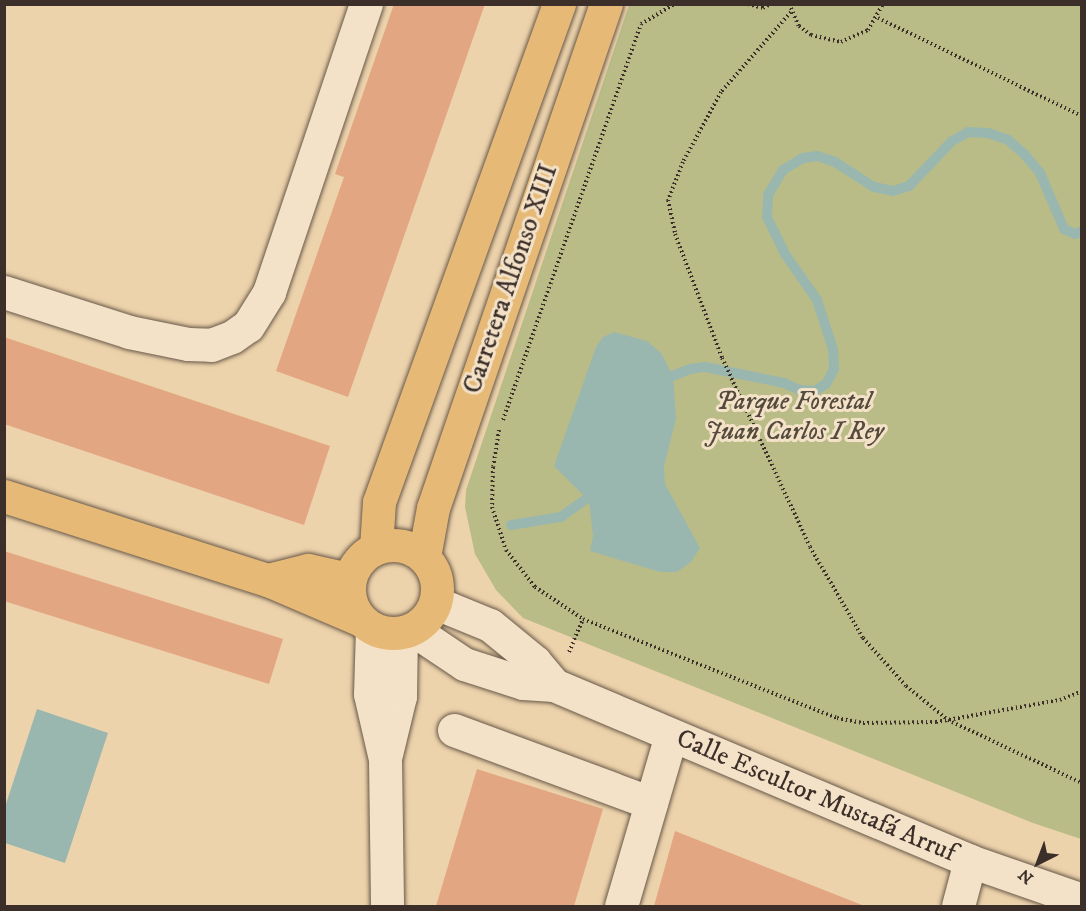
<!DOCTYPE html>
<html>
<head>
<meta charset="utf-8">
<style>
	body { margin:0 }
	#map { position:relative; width:1086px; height:911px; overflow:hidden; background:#edd3ab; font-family:"IM FELL DW Pica",serif }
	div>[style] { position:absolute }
	.green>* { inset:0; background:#babc87 }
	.water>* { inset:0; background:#9ab7af }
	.stream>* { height:10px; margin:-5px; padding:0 5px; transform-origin:5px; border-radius:5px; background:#9ab7af }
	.building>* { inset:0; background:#e3a682 }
	.path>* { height:4px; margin-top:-2px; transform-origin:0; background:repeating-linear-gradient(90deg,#3c2f29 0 1.5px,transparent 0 4.5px) }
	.roads { filter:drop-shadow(0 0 2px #68584a) drop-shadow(0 0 2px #68584a) }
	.minor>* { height:33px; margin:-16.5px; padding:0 16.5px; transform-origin:16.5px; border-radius:16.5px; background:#f3e2c8 }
	.major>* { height:33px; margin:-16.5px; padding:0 16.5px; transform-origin:16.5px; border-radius:16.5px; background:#e6ba76 }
	.major>.ring { margin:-16.5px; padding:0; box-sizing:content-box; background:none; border:33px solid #e6ba76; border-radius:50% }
	span { translate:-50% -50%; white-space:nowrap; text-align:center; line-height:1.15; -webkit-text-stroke:6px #f3e2c8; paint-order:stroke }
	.street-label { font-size:26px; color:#3c2f29 }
	.park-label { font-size:26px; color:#554b3c; font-style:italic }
	.frame { position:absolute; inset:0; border:6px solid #3c2f29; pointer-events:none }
	.north { position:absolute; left:1008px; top:833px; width:60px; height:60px; -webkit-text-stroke:4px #f3e2c8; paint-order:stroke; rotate:222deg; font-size:16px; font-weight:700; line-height:24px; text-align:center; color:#3c2f29 }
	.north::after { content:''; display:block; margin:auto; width:21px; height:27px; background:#3c2f29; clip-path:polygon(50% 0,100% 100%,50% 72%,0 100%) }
</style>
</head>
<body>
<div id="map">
	<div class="green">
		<i style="clip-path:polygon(629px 5px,1081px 5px,1081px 839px,1033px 823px,523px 618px,496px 590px,475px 554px,465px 507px,466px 490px)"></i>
	</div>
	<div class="water">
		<i style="clip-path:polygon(614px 332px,647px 341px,661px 353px,673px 376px,676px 419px,664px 466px,665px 484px,700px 548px,691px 562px,677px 572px,660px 572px,590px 551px,593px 536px,589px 501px,554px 466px,596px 347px,603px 337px)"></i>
		<i style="clip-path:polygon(37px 709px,108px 733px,65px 863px,5px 843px,5px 807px)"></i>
	</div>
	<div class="stream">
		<i style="left:660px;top:381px;width:32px;rotate:-22deg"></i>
		<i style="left:690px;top:369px;width:15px;rotate:-8deg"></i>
		<i style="left:705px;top:367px;width:81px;rotate:11.4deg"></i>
		<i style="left:784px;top:383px;width:17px;rotate:24deg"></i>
		<i style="left:800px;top:390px;width:15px;rotate:4deg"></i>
		<i style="left:815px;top:391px;width:13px;rotate:-32deg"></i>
		<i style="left:826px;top:384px;width:17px;rotate:-62deg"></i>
		<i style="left:834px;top:369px;width:20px;rotate:-93deg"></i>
		<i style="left:833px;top:349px;width:52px;rotate:-108.1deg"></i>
		<i style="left:817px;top:300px;width:56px;rotate:-124.8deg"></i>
		<i style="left:785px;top:254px;width:41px;rotate:-115.9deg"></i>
		<i style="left:767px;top:217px;width:22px;rotate:-87deg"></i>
		<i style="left:768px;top:195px;width:29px;rotate:-59deg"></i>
		<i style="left:783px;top:170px;width:23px;rotate:-31deg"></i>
		<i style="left:803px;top:158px;width:14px;rotate:-8deg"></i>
		<i style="left:817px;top:156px;width:19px;rotate:18deg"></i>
		<i style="left:835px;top:162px;width:46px;rotate:32.7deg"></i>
		<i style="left:874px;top:187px;width:19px;rotate:12deg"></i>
		<i style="left:893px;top:191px;width:17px;rotate:-17deg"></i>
		<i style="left:909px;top:186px;width:62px;rotate:-46.3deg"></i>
		<i style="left:952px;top:141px;width:18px;rotate:-29deg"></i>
		<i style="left:968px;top:132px;width:20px;rotate:3deg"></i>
		<i style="left:988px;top:133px;width:21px;rotate:19deg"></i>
		<i style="left:1008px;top:140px;width:23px;rotate:41deg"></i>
		<i style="left:1025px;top:155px;width:23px;rotate:50deg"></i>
		<i style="left:1040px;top:173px;width:61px;rotate:66.8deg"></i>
		<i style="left:1064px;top:229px;width:12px;rotate:24deg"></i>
		<i style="left:1075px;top:234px;width:8px;rotate:-23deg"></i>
		<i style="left:511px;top:525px;width:51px;rotate:-9.1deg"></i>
		<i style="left:561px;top:517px;width:44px;rotate:-35.8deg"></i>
	</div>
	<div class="building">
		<i style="clip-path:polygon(394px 4px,485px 4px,348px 397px,276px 371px,344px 177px,335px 174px)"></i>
		<i style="clip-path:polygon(4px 337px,330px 446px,304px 525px,4px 424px)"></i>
		<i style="clip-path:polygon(4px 551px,283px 639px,269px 684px,4px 601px)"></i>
		<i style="clip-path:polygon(477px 769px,603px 809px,574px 906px,436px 906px)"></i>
		<i style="clip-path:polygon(675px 831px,862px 905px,862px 906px,654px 906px)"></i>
	</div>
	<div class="path">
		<i style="left:748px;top:4px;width:16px;rotate:15deg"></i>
		<i style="left:763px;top:8px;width:9px;rotate:-27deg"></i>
		<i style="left:789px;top:4px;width:24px;rotate:66deg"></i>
		<i style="left:799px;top:26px;width:15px;rotate:37deg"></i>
		<i style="left:811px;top:35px;width:31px;rotate:13deg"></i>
		<i style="left:841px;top:42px;width:30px;rotate:-24deg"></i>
		<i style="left:868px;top:30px;width:30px;rotate:-60deg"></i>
		<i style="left:791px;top:12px;width:106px;rotate:131.2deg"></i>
		<i style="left:721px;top:92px;width:80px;rotate:118.5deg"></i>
		<i style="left:683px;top:162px;width:41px;rotate:111.5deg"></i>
		<i style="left:668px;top:200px;width:35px;rotate:78deg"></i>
		<i style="left:675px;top:234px;width:133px;rotate:69.2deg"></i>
		<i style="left:722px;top:358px;width:208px;rotate:65deg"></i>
		<i style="left:810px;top:547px;width:105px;rotate:59.8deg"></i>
		<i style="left:863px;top:638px;width:64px;rotate:48.1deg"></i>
		<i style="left:906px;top:686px;width:54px;rotate:39deg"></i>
		<i style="left:948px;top:720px;width:148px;rotate:25.2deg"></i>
		<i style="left:878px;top:18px;width:226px;rotate:25.7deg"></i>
		<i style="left:503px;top:420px;width:419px;rotate:-70.8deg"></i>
		<i style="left:641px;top:24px;width:39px;rotate:-31deg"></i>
		<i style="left:499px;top:430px;width:37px;rotate:99deg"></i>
		<i style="left:493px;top:467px;width:40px;rotate:91.4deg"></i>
		<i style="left:492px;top:507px;width:45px;rotate:72deg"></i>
		<i style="left:506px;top:550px;width:47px;rotate:51.9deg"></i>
		<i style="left:535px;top:587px;width:58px;rotate:33.7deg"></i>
		<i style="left:583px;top:619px;width:273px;rotate:21.3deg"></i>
		<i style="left:837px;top:718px;width:26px;rotate:11deg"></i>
		<i style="left:863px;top:723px;width:73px;rotate:-0.8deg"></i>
		<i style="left:936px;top:722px;width:126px;rotate:-10.1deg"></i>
		<i style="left:1060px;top:700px;width:24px;rotate:-22deg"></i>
		<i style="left:569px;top:652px;width:36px;rotate:-67deg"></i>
	</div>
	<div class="roads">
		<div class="minor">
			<i style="left:4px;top:292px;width:131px;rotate:17.7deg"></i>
			<i style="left:129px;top:332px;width:60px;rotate:11.5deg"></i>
			<i style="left:188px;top:344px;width:23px;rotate:2deg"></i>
			<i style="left:211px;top:345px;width:22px;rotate:-21deg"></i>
			<i style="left:232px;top:337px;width:19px;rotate:-35deg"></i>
			<i style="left:248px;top:326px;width:40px;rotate:-58deg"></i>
			<i style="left:269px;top:292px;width:304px;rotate:-71.4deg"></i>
			<i style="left:436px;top:603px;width:58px;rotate:22.2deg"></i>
			<i style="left:490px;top:625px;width:58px;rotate:39.4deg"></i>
			<i style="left:535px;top:662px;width:30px;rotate:50deg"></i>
			<i style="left:372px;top:628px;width:66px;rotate:91.7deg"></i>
			<i style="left:370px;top:694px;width:67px;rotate:77deg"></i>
			<i style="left:385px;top:759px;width:147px;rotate:89.2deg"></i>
			<i style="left:412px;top:629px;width:63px;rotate:33.9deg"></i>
			<i style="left:464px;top:664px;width:62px;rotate:17.9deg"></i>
			<i style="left:523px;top:683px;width:31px;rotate:4deg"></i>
			<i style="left:554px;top:685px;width:452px;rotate:22.9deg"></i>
			<i style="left:970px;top:861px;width:119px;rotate:19.2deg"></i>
			<i style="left:454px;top:730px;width:210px;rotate:20.3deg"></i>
			<i style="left:386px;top:754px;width:60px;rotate:-76.4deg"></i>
			<i style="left:400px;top:696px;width:63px;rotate:-89.1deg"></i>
			<i style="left:621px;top:906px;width:178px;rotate:-73.7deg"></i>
			<i style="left:958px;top:906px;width:47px;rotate:-75.1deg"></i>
		</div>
		<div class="major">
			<i style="left:4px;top:496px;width:277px;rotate:17.7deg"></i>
			<i style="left:268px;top:580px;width:101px;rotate:23.3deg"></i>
			<i class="ring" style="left:349px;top:545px;width:55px;height:55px"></i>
			<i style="left:376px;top:548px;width:46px;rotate:-86.3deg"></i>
			<i style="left:379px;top:502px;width:530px;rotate:-70.13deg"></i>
			<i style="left:424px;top:557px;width:50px;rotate:-79.6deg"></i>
			<i style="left:433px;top:508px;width:533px;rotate:-71.06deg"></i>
			<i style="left:268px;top:580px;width:41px;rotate:-14deg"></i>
			<i style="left:308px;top:570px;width:41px;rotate:12.7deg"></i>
		</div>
	</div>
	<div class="street-label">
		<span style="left:511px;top:279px;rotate:-71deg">Carretera Alfonso XIII</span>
		<span style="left:816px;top:796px;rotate:23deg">Calle Escultor Mustafá Arruf</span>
	</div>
	<div class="park-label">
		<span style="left:794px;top:417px">Parque Forestal<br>Juan Carlos I Rey</span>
	</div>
	<div class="frame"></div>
	<div class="north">N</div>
</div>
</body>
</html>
